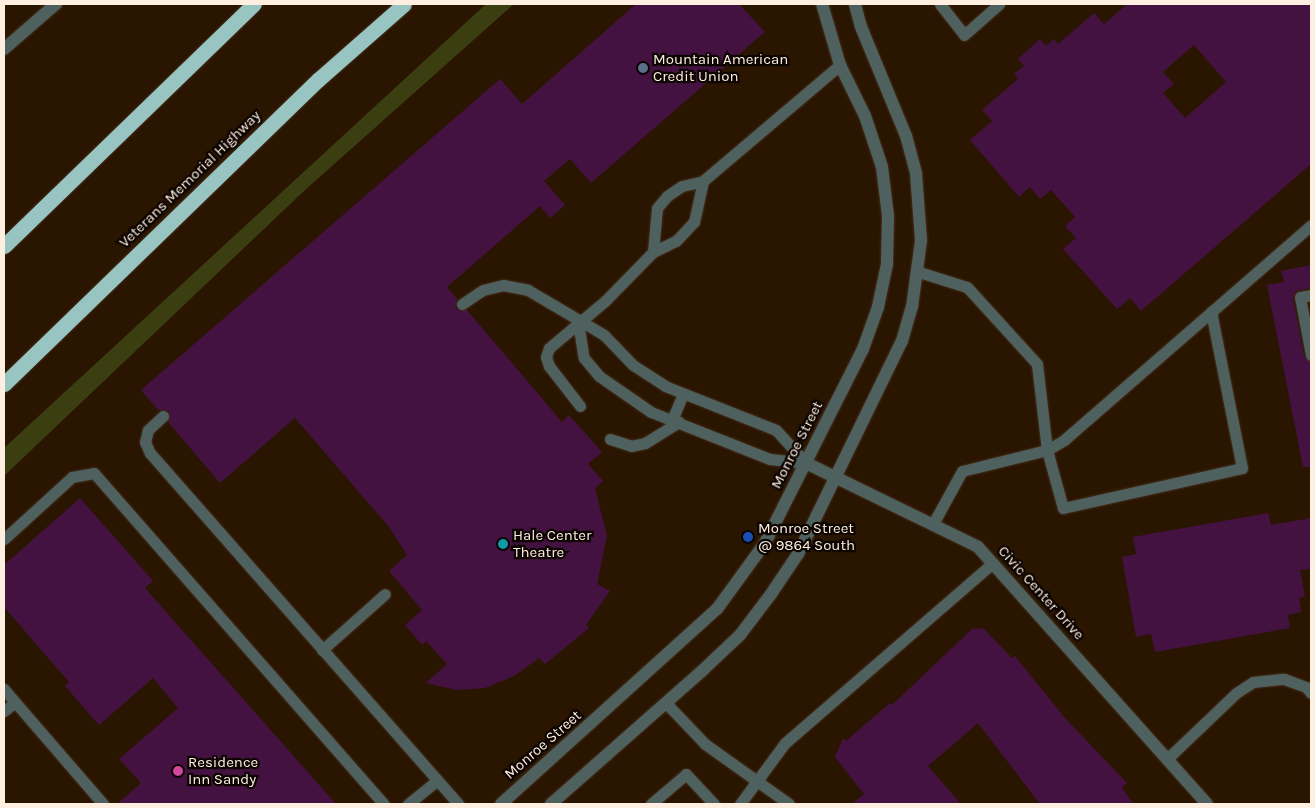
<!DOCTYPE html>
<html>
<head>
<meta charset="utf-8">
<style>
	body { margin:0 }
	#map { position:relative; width:1315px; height:808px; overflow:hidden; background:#2a1501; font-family:Karla,sans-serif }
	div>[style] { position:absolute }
	.green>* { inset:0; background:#3a3e10 }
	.building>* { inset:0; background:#441240 }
	.roads { filter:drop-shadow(0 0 1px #432f1c) drop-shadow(0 0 1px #432f1c) }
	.service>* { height:11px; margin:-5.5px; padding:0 5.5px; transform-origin:5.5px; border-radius:5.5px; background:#4f615f }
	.minor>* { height:12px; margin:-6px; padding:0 6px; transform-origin:6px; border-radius:6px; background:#4f615f }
	.tertiary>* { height:12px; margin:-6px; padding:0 6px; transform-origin:6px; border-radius:6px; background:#4f615f }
	.motorway>* { height:15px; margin:-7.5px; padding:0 7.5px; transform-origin:7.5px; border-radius:7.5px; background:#98c5c2 }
	.dots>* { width:14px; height:14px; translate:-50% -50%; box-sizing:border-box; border:2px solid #0c0400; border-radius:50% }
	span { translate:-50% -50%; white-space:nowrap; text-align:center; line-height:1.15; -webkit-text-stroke:4.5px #0c0400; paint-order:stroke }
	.poi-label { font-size:15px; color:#feefe1 }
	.left { translate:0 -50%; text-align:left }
	.street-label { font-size:15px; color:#feefe1 }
	.frame { position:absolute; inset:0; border:5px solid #feefe1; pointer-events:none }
</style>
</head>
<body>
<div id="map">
	<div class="green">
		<i style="clip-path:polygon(486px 4px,514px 4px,304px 191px,4px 476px,4px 448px)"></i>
	</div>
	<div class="building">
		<i style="clip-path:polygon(636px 4px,739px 4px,765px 32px,591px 183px,570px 159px,544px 181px,565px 205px,550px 218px,540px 206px,447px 287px,457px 299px,456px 309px,467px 310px,562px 422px,569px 415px,602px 452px,588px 464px,603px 481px,595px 488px,607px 536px,597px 584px,610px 591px,586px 625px,589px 628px,545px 664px,539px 658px,514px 676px,485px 688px,456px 690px,426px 683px,447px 664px,426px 641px,422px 645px,405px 625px,422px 610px,389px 571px,407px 555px,389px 527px,295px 418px,220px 483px,168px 422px,169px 411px,158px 410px,141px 390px,500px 79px,522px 104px)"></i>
		<i style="clip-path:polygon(evenodd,1127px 4px,1311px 4px,1311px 164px,1141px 311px,1130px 298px,1117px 309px,1063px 249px,1076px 238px,1065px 226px,1075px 217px,1051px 190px,1040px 199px,1030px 187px,1019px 197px,970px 140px,992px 121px,982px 110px,1018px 79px,1014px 74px,1024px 66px,1018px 59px,1040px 39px,1046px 46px,1054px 39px,1058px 44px,1094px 13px,1104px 24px,1127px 4px,1194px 45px,1226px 82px,1185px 118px,1163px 93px,1174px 84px,1163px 72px,1194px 45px)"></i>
		<i style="clip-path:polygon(1311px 265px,1311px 288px,1296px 291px,1293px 298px,1304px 356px,1311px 362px,1311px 467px,1303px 467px,1267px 285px,1284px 282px,1281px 271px)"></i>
		<i style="clip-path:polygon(80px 498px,153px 581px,145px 588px,336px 804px,117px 804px,141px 783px,119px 759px,178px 708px,153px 678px,99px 725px,65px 686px,69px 682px,4px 607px,4px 565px)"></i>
		<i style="clip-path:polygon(1268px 513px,1271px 525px,1311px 518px,1311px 569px,1300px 570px,1305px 597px,1299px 598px,1301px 612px,1288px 615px,1290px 628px,1155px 652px,1151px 634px,1136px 637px,1122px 557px,1136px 554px,1133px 537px)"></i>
		<i style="clip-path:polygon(983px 628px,1012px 658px,1015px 656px,1064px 717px,1127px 783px,1122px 788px,1134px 804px,1040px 804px,978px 723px,928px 766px,961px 804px,852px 804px,864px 794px,835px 757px,843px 738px,846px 741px,890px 703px,892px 705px,972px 629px)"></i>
	</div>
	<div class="roads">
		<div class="service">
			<i style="left:940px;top:4px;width:39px;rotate:52deg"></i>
			<i style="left:964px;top:35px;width:47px;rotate:-41.5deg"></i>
			<i style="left:653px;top:252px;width:25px;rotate:-26deg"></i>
			<i style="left:676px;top:241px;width:26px;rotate:-47deg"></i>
			<i style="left:694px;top:222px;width:42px;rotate:-77.6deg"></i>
			<i style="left:919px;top:272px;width:50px;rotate:17.4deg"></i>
			<i style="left:967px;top:287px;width:104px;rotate:47.7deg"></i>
			<i style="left:1037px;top:364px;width:87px;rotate:83.4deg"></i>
			<i style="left:1047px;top:450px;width:60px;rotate:74.6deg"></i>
			<i style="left:1063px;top:508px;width:183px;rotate:-12.6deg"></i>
			<i style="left:1242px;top:468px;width:159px;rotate:-101.2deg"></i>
			<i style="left:1311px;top:295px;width:11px;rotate:170deg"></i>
			<i style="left:1300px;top:297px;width:59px;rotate:79.3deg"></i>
			<i style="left:462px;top:304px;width:25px;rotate:-34deg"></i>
			<i style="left:483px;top:290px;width:21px;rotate:-14deg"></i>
			<i style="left:503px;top:285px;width:25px;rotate:11deg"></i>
			<i style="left:528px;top:290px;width:88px;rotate:30.6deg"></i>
			<i style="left:604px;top:335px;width:42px;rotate:46deg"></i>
			<i style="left:633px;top:365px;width:38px;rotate:33deg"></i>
			<i style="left:665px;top:386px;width:119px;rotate:21.6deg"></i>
			<i style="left:776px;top:430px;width:45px;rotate:47.7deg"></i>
			<i style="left:578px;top:322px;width:36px;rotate:81deg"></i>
			<i style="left:584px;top:358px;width:23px;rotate:50deg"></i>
			<i style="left:599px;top:376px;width:63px;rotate:34.7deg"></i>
			<i style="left:651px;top:412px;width:128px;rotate:21.6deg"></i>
			<i style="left:770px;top:459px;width:36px;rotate:6deg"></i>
			<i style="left:580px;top:406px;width:51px;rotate:-127.8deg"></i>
			<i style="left:549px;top:366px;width:9px;rotate:-108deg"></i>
			<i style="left:546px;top:357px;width:9px;rotate:-72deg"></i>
			<i style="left:549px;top:348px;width:73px;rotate:-40deg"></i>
			<i style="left:605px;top:301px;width:69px;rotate:-45.6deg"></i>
			<i style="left:653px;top:252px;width:44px;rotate:-84.8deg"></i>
			<i style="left:657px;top:208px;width:16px;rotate:-50deg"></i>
			<i style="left:667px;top:196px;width:18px;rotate:-34deg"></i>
			<i style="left:682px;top:186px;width:22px;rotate:-13deg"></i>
			<i style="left:703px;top:181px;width:180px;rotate:-40.3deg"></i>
			<i style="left:163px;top:416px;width:21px;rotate:137deg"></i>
			<i style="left:148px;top:430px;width:12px;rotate:104deg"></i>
			<i style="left:145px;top:442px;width:12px;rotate:66deg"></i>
			<i style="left:150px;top:453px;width:467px;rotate:48.7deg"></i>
			<i style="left:672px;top:420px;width:28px;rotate:-67deg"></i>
			<i style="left:610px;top:439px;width:22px;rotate:18deg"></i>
			<i style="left:631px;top:446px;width:14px;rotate:-12deg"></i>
			<i style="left:645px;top:443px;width:40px;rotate:-32deg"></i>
			<i style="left:934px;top:522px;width:58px;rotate:-61.2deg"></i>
			<i style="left:962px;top:471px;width:88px;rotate:-13.9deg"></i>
			<i style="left:1047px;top:450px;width:20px;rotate:-30deg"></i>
			<i style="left:1064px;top:440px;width:327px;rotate:-41deg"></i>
			<i style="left:4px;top:539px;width:92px;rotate:-42.4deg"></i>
			<i style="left:72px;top:477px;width:22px;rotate:-10deg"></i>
			<i style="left:94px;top:473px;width:440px;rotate:48.8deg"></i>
			<i style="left:322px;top:650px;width:84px;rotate:-41.6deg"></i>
			<i style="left:4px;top:689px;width:17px;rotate:50deg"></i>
			<i style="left:666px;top:703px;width:57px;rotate:46.4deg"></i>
			<i style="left:705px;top:744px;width:103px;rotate:35.5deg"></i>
			<i style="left:4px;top:711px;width:14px;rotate:-39deg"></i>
			<i style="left:15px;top:702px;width:135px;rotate:49.2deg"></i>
			<i style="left:1167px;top:759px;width:95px;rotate:-43.7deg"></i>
			<i style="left:1236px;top:693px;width:20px;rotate:-33deg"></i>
			<i style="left:1253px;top:682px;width:31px;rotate:-6deg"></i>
			<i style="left:1284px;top:679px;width:23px;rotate:20deg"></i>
			<i style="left:1306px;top:687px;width:8px;rotate:50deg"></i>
			<i style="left:408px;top:804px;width:35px;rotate:-39deg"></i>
			<i style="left:651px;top:804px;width:46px;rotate:-40.6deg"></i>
			<i style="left:686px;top:774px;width:41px;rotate:47deg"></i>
			<i style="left:740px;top:804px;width:76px;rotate:-53.6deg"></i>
			<i style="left:785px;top:743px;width:275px;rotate:-40.9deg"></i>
		</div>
		<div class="minor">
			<i style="left:806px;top:463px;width:191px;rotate:26deg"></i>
			<i style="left:978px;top:547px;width:344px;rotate:48.3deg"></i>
		</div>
		<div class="tertiary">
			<i style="left:4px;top:49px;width:69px;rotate:-40.9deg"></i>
			<i style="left:501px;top:804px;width:291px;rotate:-42.1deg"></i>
			<i style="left:717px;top:609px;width:82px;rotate:-54deg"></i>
			<i style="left:765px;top:543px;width:217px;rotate:-63.2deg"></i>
			<i style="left:863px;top:349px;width:45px;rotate:-70.3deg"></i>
			<i style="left:878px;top:307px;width:44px;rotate:-78.2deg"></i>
			<i style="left:887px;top:264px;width:48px;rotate:-88.8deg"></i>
			<i style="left:888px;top:216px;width:49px;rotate:-97deg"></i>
			<i style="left:882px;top:167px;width:54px;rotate:-108.4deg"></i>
			<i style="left:865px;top:116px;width:57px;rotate:-116.1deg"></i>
			<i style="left:840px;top:65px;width:64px;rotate:-106.4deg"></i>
			<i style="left:551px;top:804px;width:205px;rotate:-41.4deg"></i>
			<i style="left:705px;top:668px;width:48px;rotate:-43.3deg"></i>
			<i style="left:740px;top:635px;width:51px;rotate:-52.9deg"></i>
			<i style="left:771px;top:594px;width:48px;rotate:-56deg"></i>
			<i style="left:798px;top:554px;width:237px;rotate:-64deg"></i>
			<i style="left:902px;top:341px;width:35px;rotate:-74deg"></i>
			<i style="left:912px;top:307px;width:68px;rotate:-82.3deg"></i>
			<i style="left:921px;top:240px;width:67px;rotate:-94.3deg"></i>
			<i style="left:916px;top:173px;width:38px;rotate:-105deg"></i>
			<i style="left:906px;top:136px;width:118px;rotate:-112.4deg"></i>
			<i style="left:861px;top:27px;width:24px;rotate:-105deg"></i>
		</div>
		<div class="motorway">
			<i style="left:4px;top:246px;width:348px;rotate:-44.1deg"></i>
			<i style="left:4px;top:384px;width:438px;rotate:-44.1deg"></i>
			<i style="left:319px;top:79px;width:113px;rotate:-41.4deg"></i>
		</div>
	</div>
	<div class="dots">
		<i style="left:643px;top:68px;background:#5c6f8a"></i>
		<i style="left:748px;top:537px;background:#1a4fb4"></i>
		<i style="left:503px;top:544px;background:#0f9aa8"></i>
		<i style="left:178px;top:771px;background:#d1479c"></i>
	</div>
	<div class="poi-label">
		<span class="left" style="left:653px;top:68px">Mountain American<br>Credit Union</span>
		<span class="left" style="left:758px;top:537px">Monroe Street<br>@ 9864 South</span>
		<span class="left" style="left:513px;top:544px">Hale Center<br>Theatre</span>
		<span class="left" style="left:188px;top:771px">Residence<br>Inn Sandy</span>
	</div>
	<div class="street-label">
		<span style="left:190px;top:179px;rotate:-44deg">Veterans Memorial Highway</span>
		<span style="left:797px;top:445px;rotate:-63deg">Monroe Street</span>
		<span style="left:1041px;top:593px;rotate:48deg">Civic Center Drive</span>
		<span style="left:543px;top:745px;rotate:-41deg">Monroe Street</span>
	</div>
	<div class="frame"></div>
</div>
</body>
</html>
